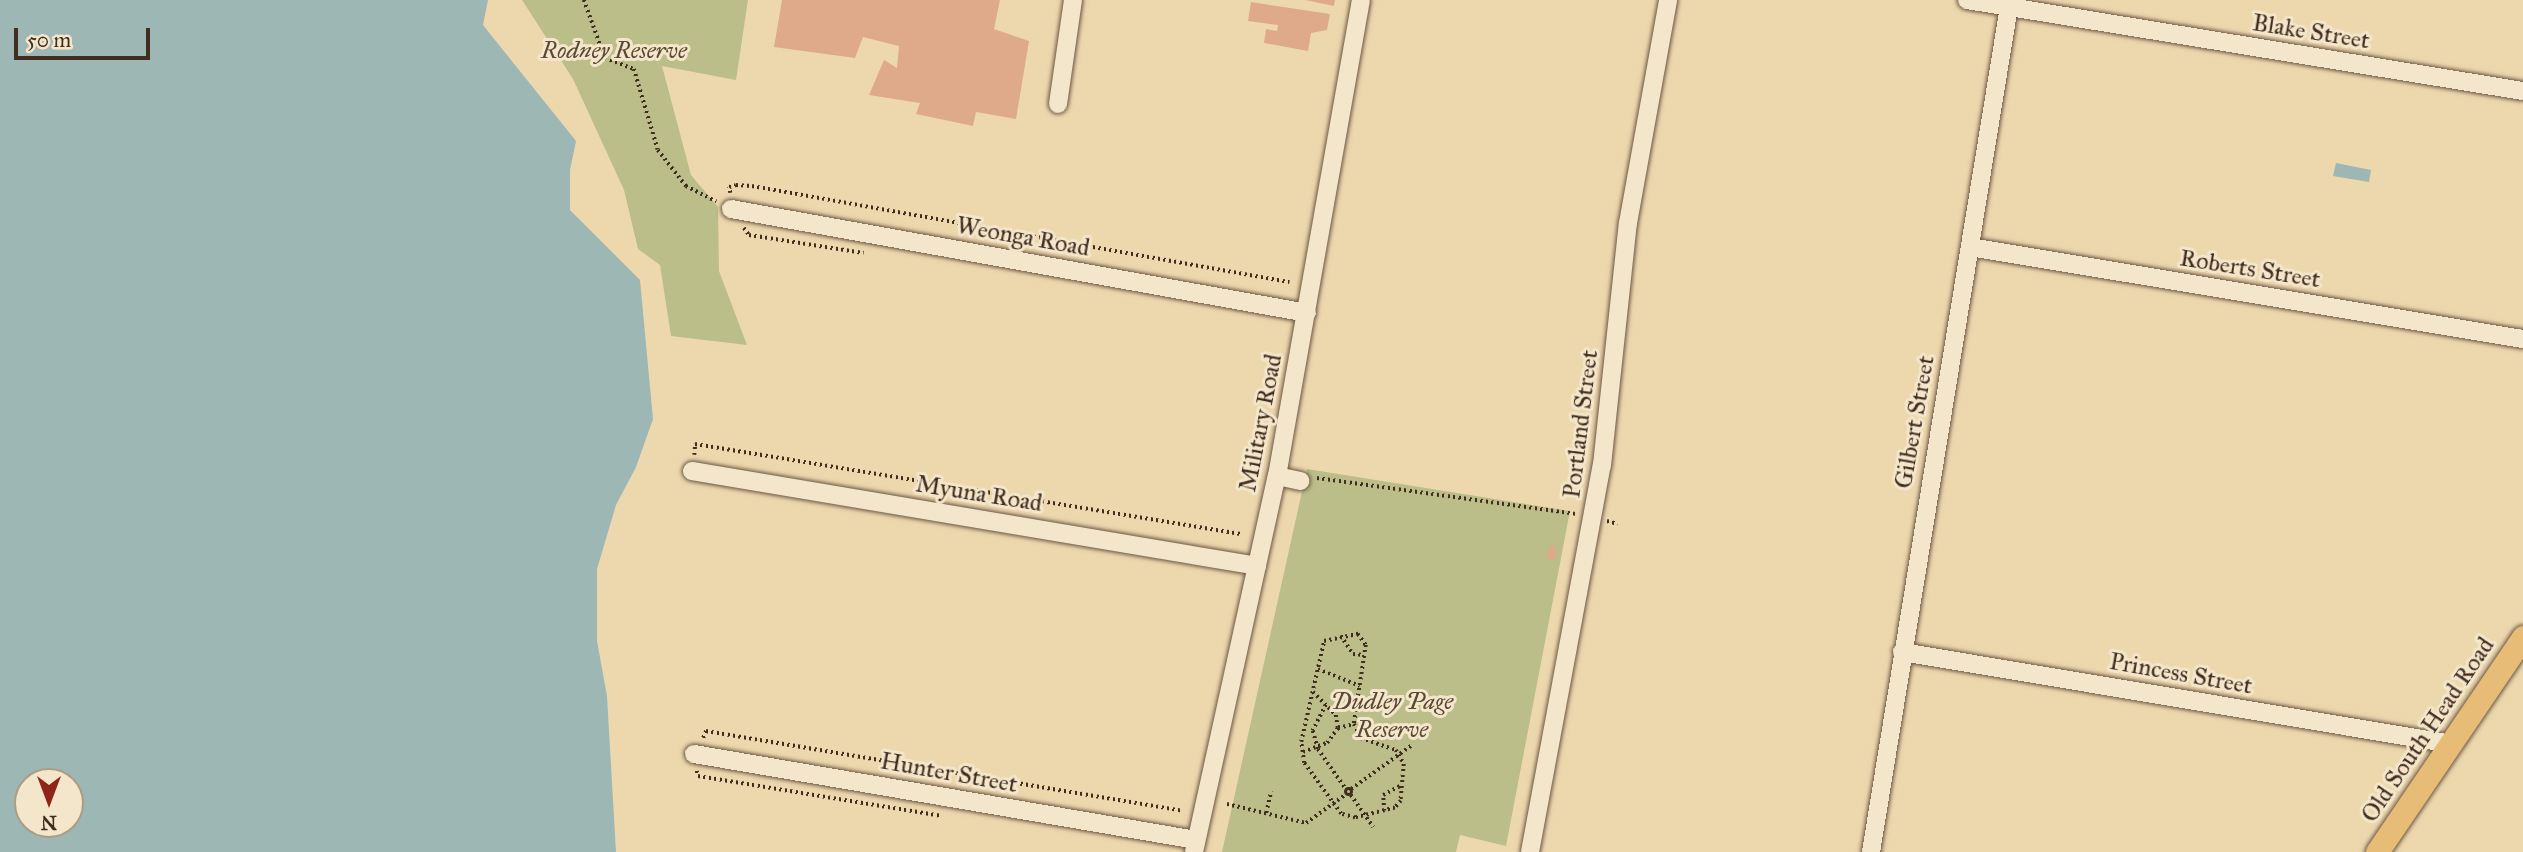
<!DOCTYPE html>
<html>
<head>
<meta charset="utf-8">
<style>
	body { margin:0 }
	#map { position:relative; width:2523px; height:852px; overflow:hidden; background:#edd8ae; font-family:"IM FELL Great Primer",serif }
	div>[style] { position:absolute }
	.green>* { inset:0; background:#bbbe89 }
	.water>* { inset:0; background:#9db7b5 }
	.building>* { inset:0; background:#deaa89 }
	.path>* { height:3.5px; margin-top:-1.75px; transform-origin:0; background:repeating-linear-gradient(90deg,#412c20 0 2px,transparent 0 5.5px) }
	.path>.ring { margin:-1.75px; padding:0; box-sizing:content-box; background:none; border:3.5px solid #412c20; border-radius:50% }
	.roads { filter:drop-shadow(0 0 2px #6c5744) drop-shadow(0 0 2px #6c5744) }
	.minor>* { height:18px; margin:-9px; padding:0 9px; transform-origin:9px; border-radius:9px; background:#f3e6ca }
	.major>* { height:23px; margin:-11.5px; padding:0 11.5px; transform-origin:11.5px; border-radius:11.5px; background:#e6bc77 }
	span { translate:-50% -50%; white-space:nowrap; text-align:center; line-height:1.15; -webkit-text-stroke:6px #f3e6ca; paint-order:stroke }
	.street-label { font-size:24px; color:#412c20 }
	.park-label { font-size:24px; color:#594935; font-style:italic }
	.north { position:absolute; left:14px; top:768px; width:70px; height:70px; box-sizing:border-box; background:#f3e6ca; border:2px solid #ac9c86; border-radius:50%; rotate:180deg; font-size:19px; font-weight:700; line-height:28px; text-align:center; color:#412c20 }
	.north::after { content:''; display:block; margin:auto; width:24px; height:32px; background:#8f2418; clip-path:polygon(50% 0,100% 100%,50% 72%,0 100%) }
	.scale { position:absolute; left:14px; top:28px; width:136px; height:32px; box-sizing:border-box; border:4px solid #412c20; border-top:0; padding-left:9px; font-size:21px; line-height:24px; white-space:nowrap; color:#412c20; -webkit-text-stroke:5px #f3e6ca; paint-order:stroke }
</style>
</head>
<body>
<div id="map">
	<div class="green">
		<i style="clip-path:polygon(522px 0,748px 0,736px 80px,662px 66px,691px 175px,718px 207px,719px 271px,747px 345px,671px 336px,660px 265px,638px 249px,624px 190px,573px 79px)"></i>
		<i style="clip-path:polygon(1307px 469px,1570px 511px,1506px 846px,1460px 835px,1456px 852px,1222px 852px)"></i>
	</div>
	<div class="water">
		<i style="clip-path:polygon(evenodd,0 0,488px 0,483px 25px,576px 141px,570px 170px,570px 210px,640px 280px,653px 419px,636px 467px,616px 505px,597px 569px,597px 641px,607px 696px,616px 852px,0 852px,0 0,28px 782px,70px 782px,70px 824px,28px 824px,28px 782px)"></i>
		<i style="clip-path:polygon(2336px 163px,2371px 170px,2369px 182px,2333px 176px)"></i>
	</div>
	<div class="building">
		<i style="clip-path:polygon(782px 0,1000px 0,994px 29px,1029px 41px,1016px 119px,976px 112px,973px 126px,916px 114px,920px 103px,869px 95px,884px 60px,897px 68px,899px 46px,863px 37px,855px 58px,774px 47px)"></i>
		<i style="clip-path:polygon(1305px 0,1335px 0,1334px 6px)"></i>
		<i style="clip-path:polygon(1251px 2px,1330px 14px,1327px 30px,1311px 33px,1308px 51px,1264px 43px,1266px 29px,1277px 31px,1278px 25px,1248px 21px)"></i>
		<i style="clip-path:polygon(1549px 546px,1557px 547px,1555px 560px,1546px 559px)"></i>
	</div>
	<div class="path">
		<i style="left:584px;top:0;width:62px;rotate:70.1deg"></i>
		<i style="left:605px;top:58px;width:31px;rotate:21deg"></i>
		<i style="left:634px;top:69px;width:84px;rotate:73.5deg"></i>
		<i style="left:658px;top:150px;width:46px;rotate:52.1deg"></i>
		<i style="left:686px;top:186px;width:34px;rotate:27deg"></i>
		<i style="left:730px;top:193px;width:6px;rotate:-99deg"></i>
		<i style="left:729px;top:187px;width:7px;rotate:-16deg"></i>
		<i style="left:736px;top:185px;width:16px;rotate:4deg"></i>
		<i style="left:752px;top:186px;width:546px;rotate:10.14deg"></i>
		<i style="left:744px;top:228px;width:9px;rotate:54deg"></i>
		<i style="left:749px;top:235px;width:116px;rotate:8.9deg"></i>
		<i style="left:694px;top:455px;width:11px;rotate:-85deg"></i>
		<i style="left:695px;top:444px;width:553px;rotate:9.36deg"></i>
		<i style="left:1317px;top:478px;width:261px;rotate:7.9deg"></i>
		<i style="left:1607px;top:521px;width:11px;rotate:15deg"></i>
		<i style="left:1358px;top:634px;width:14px;rotate:54deg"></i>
		<i style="left:1366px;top:645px;width:80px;rotate:98.6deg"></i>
		<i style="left:1354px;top:724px;width:16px;rotate:63deg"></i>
		<i style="left:1361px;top:738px;width:37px;rotate:19deg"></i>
		<i style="left:1396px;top:750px;width:16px;rotate:60deg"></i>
		<i style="left:1404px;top:764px;width:37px;rotate:95deg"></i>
		<i style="left:1401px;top:801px;width:9px;rotate:131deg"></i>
		<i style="left:1395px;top:808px;width:41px;rotate:166deg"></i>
		<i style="left:1355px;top:818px;width:15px;rotate:-164deg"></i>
		<i style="left:1341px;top:814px;width:63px;rotate:-126deg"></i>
		<i style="left:1304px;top:763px;width:21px;rotate:-98deg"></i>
		<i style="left:1301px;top:742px;width:104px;rotate:-77.2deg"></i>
		<i style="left:1324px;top:641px;width:35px;rotate:-12deg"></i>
		<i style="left:1341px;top:636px;width:22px;rotate:56deg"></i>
		<i style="left:1353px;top:654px;width:11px;rotate:5deg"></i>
		<i style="left:1318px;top:669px;width:45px;rotate:22deg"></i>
		<i style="left:1313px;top:692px;width:33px;rotate:45deg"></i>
		<i style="left:1336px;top:715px;width:13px;rotate:81deg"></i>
		<i style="left:1326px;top:705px;width:29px;rotate:117deg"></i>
		<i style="left:1313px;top:731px;width:19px;rotate:74deg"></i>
		<i style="left:1318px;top:749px;width:49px;rotate:55deg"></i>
		<i style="left:703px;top:738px;width:8px;rotate:-67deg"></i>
		<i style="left:706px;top:731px;width:481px;rotate:9.5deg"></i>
		<i style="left:1303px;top:752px;width:26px;rotate:-21deg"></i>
		<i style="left:1327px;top:743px;width:19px;rotate:-54deg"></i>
		<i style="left:1338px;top:728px;width:16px;rotate:-14deg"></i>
		<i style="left:697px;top:771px;width:5px;rotate:79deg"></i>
		<i style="left:698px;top:776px;width:246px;rotate:9.3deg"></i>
		<i class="ring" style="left:1345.5px;top:788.5px;width:3.5px;height:3.5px"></i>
		<i style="left:1351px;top:789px;width:75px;rotate:-35.8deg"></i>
		<i style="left:1351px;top:795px;width:39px;rotate:55deg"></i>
		<i style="left:1227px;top:804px;width:81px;rotate:13.5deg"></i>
		<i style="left:1306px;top:823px;width:48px;rotate:-35.7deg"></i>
		<i style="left:1384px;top:811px;width:16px;rotate:-94deg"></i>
		<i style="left:1383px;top:795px;width:21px;rotate:-28deg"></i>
		<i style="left:1266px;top:813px;width:22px;rotate:-77deg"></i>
	</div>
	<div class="roads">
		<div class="minor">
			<i style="left:1967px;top:0;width:563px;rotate:9.3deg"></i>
			<i style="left:1058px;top:104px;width:105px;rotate:-81.8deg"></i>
			<i style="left:731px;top:209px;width:585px;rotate:10.23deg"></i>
			<i style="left:1970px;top:247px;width:561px;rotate:9.45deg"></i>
			<i style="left:692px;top:471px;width:573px;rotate:9.54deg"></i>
			<i style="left:1277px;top:476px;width:24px;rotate:12deg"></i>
			<i style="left:1902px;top:652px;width:558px;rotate:9.5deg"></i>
			<i style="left:694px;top:754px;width:509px;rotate:9.72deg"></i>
			<i style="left:1194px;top:852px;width:385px;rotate:-77.6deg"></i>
			<i style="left:1277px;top:476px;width:483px;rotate:-80deg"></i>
			<i style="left:1530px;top:852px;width:394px;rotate:-79.5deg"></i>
			<i style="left:1602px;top:465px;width:243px;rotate:-83.9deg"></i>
			<i style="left:1628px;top:223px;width:227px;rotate:-79.8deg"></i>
			<i style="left:1871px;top:852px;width:863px;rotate:-80.73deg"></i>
		</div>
		<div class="major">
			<i style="left:2377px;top:852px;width:260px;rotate:-55.8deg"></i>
		</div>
	</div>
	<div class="street-label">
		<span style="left:2311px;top:32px;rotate:9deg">Blake Street</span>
		<span style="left:1023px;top:237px;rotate:10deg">Weonga Road</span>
		<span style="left:2250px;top:269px;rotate:9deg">Roberts Street</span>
		<span style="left:1915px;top:422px;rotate:-80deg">Gilbert Street</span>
		<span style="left:1261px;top:423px;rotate:-79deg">Military Road</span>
		<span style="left:1581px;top:424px;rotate:-83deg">Portland Street</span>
		<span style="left:979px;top:494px;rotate:9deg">Myuna Road</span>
		<span style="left:2181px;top:674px;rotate:10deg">Princess Street</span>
		<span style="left:2428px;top:730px;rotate:-56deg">Old South Head Road</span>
		<span style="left:949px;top:773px;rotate:10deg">Hunter Street</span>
	</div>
	<div class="park-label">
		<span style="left:614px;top:51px">Rodney Reserve</span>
		<span style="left:1392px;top:716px">Dudley Page<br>Reserve</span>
	</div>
	<div class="north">N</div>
	<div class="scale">50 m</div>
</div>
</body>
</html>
